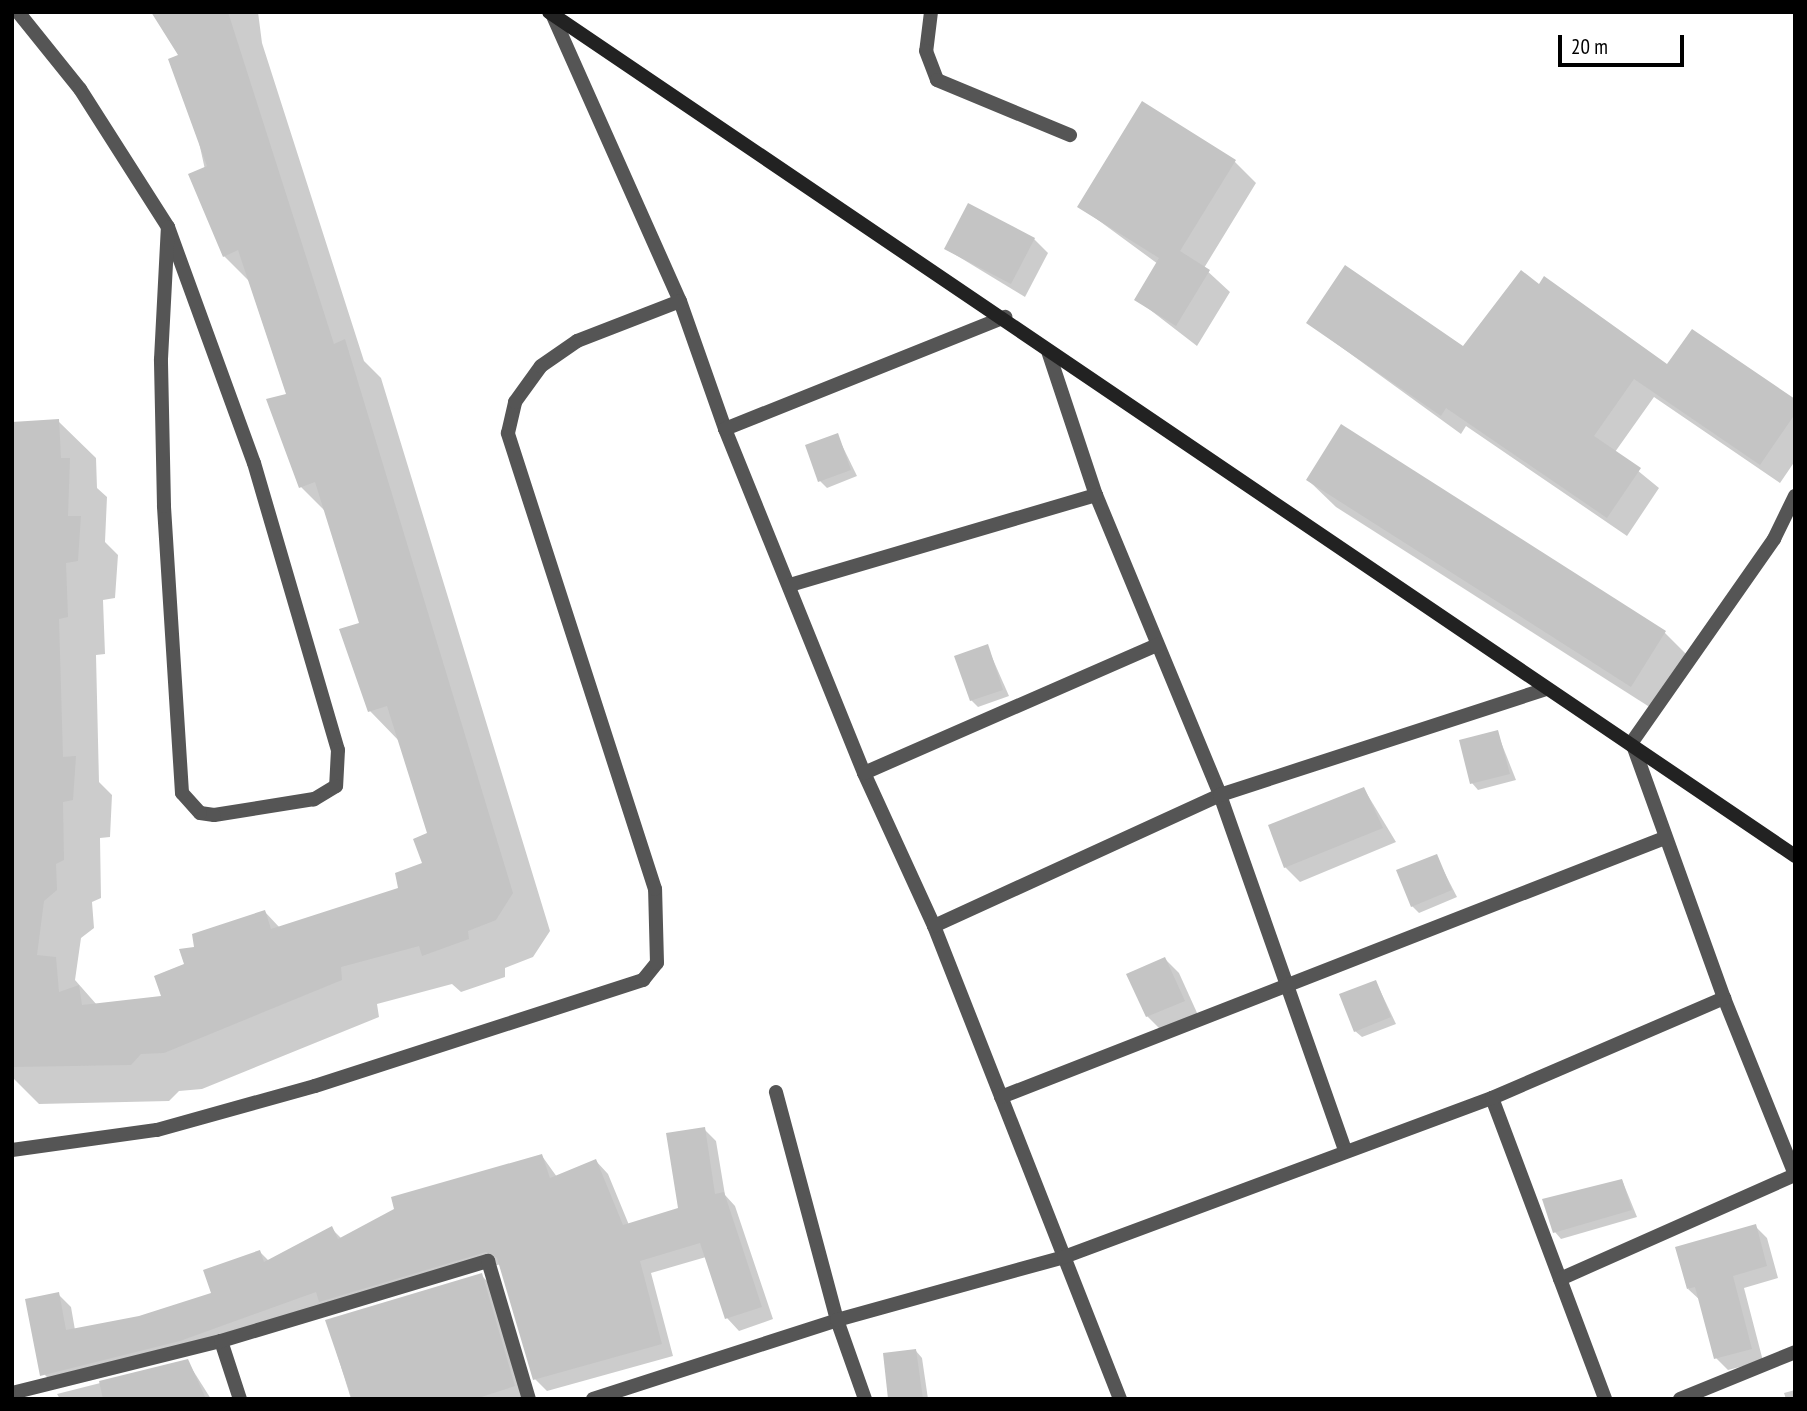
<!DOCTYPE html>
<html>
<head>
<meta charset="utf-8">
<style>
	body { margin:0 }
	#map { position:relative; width:1807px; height:1411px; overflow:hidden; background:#fff; font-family:"PT Sans Narrow",sans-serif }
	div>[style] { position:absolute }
	.shadow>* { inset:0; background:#0003 }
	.building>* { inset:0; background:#c4c4c4 }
	.service>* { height:14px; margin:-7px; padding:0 7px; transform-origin:7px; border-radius:7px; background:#555 }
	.minor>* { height:14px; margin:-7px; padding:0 7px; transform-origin:7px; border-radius:7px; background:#555 }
	.secondary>* { height:14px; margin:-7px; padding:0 7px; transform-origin:7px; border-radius:7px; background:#222 }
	span { translate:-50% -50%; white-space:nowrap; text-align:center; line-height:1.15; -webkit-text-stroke:5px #fff; paint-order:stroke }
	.frame { position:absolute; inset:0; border:14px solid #000; pointer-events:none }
	.scale { position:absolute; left:1558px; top:35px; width:126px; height:32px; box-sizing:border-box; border:4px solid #000; border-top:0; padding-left:9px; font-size:21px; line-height:24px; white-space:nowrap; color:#000; -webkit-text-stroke:5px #fff; paint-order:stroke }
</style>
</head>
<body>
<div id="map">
	<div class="shadow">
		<i style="clip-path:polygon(153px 12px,258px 12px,262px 43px,364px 361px,381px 378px,550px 931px,533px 957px,505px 968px,505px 977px,461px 992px,452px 984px,377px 1004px,379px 1017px,202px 1089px,179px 1091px,169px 1101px,39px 1104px,12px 1077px,12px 424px,58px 421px,96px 458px,97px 488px,107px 497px,105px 542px,118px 555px,115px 598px,103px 600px,105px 654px,96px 655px,99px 782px,112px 795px,110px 837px,100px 838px,101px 898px,92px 902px,94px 928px,81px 938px,75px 980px,97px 1005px,164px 998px,196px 948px,265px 912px,280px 928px,400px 889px,425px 864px,429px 834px,400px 742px,370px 711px,361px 624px,327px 513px,301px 487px,289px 395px,252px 284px,224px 256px,180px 56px)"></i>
		<i style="clip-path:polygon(1142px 103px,1235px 162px,1256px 183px,1204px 268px,1230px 292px,1197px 346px,1136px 299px,1158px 264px,1079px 206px)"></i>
		<i style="clip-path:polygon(1034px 239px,1048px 253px,1025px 297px,946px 249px)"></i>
		<i style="clip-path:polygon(1308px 323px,1464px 348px,1668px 367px,1795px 402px,1795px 461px,1780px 483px,1654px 397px,1615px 452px,1659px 488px,1627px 536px,1466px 426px,1461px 434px)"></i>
		<i style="clip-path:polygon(837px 435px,857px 476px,827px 488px,820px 481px)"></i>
		<i style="clip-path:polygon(1308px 480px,1665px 633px,1692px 660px,1659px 713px,1336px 507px)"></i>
		<i style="clip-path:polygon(987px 646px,1009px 696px,978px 707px,971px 700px)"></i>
		<i style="clip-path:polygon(1497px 732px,1516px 780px,1478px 790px,1472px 783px)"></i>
		<i style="clip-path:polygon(1364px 789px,1396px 842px,1300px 882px,1285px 867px)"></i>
		<i style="clip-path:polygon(1436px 856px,1457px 897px,1419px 913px,1412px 906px)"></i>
		<i style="clip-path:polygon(1165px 959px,1179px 973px,1198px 1015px,1162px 1031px,1147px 1016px)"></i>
		<i style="clip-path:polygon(1376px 982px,1396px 1024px,1362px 1037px,1355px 1031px)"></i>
		<i style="clip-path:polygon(704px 1129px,716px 1141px,725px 1195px,735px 1206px,773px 1319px,739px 1331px,727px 1318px,706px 1257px,651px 1273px,673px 1356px,547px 1391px,535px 1379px,501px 1264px,57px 1387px,45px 1375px,58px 1294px,71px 1307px,75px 1330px,140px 1317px,213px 1294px,260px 1252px,269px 1261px,331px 1228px,342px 1239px,542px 1156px,557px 1177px,596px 1161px,608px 1174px,629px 1225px,680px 1209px)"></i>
		<i style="clip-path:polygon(1622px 1180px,1637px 1217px,1561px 1239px,1555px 1232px)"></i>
		<i style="clip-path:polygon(1755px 1226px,1767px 1238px,1778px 1278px,1744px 1288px,1763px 1361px,1728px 1370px,1716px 1358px,1701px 1301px,1688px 1289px)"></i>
		<i style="clip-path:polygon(481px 1275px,493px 1287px,525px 1397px,351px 1399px,327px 1321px)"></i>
		<i style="clip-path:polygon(916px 1351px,922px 1358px,928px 1399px,890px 1399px)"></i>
		<i style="clip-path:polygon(187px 1361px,211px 1399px,60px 1399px,57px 1394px)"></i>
		<i style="clip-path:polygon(1795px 1390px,1795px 1399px,1786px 1399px,1784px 1393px)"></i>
	</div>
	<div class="building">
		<i style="clip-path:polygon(151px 12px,228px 12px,334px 344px,345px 339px,513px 893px,496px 920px,468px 931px,469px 939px,422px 956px,419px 946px,341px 967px,342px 980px,164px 1053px,141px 1054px,131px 1065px,12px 1067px,12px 422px,59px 419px,61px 458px,70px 458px,68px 516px,81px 516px,78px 561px,66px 563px,68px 617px,59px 619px,63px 757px,76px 756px,73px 800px,63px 802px,64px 860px,56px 864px,57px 890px,44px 901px,37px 955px,56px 957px,59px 992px,79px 985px,82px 1005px,161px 996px,154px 976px,184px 964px,179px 949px,194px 947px,192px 934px,265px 910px,271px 929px,398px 888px,395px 873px,422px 863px,413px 839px,427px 833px,387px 706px,368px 712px,339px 629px,359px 623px,315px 482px,299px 488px,266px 399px,286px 394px,238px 250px,223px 257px,188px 174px,207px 166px,168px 59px,178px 55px)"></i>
		<i style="clip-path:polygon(1142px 101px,1236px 160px,1180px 251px,1210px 270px,1176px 326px,1134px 300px,1159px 258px,1077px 207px)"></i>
		<i style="clip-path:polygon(968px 203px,1035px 238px,1011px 284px,944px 249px)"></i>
		<i style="clip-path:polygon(1345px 265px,1463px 346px,1521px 270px,1539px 284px,1544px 276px,1667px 364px,1692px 329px,1795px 399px,1795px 414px,1760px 465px,1634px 379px,1594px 436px,1641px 468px,1607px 518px,1446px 408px,1441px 416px,1306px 323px)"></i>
		<i style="clip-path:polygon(1341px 424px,1666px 631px,1631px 687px,1306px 480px)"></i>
		<i style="clip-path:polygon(838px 433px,851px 470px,818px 482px,805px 445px)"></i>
		<i style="clip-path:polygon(988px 644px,1003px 690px,970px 701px,954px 656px)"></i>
		<i style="clip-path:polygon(1498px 730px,1510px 774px,1470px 784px,1459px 740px)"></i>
		<i style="clip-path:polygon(1364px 787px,1383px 828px,1284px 868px,1268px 825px)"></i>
		<i style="clip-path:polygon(1437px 854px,1452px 890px,1411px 907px,1396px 870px)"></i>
		<i style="clip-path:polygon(1165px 957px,1185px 1001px,1146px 1017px,1126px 974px)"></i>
		<i style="clip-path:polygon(1376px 980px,1391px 1017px,1354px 1032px,1339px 994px)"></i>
		<i style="clip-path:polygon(705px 1127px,715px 1194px,724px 1192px,762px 1307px,725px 1319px,700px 1243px,640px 1261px,662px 1344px,533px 1380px,497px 1258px,486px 1252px,319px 1302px,316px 1292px,180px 1341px,40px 1376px,25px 1299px,59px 1292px,66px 1330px,139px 1316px,211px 1293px,203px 1270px,260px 1250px,264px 1262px,332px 1226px,338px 1239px,394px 1209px,391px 1197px,542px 1154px,550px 1178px,596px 1159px,623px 1225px,678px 1208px,666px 1133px)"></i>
		<i style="clip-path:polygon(1622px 1179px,1632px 1210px,1553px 1233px,1542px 1199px)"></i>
		<i style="clip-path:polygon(1756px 1224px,1767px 1266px,1733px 1276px,1752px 1349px,1714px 1359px,1695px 1287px,1687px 1289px,1675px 1247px)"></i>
		<i style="clip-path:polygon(482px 1273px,515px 1386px,475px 1399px,352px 1399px,325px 1320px)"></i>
		<i style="clip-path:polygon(916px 1349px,923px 1399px,888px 1399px,883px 1353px)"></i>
		<i style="clip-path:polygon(188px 1359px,206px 1399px,103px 1399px,99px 1381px)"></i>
	</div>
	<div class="service">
		<i style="left:18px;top:12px;width:99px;rotate:51.2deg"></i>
		<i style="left:80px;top:89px;width:164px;rotate:57.5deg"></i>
		<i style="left:168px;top:227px;width:251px;rotate:70deg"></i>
		<i style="left:254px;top:463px;width:299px;rotate:73.7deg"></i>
		<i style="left:338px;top:750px;width:36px;rotate:93deg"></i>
		<i style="left:336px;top:786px;width:26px;rotate:149deg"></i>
		<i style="left:314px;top:799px;width:101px;rotate:170.9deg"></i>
		<i style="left:214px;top:815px;width:14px;rotate:-172deg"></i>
		<i style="left:200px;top:813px;width:27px;rotate:-132deg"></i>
		<i style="left:182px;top:793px;width:288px;rotate:-93.6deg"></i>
		<i style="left:164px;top:506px;width:147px;rotate:-91.2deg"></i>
		<i style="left:161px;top:359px;width:132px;rotate:-87deg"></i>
		<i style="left:931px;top:12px;width:39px;rotate:97deg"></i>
		<i style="left:926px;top:51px;width:31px;rotate:69deg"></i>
		<i style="left:937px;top:80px;width:144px;rotate:22.5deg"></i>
		<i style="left:1632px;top:742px;width:248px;rotate:-55deg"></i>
		<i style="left:1774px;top:539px;width:48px;rotate:-64deg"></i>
	</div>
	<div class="minor">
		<i style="left:553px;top:16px;width:312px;rotate:66deg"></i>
		<i style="left:680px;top:301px;width:136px;rotate:70.6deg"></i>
		<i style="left:725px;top:429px;width:371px;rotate:68deg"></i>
		<i style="left:864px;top:773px;width:168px;rotate:65.4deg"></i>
		<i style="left:934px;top:926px;width:508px;rotate:68.53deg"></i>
		<i style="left:1048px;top:351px;width:152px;rotate:71.6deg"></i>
		<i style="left:1096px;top:495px;width:325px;rotate:67.5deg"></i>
		<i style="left:1220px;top:795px;width:376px;rotate:70.6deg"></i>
		<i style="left:725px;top:429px;width:302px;rotate:-21.8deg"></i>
		<i style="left:790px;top:585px;width:319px;rotate:-16.4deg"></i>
		<i style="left:864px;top:773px;width:320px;rotate:-23.6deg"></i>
		<i style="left:934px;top:926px;width:315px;rotate:-24.6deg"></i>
		<i style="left:1220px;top:795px;width:341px;rotate:-18deg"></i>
		<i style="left:1724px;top:998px;width:191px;rotate:68.1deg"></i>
		<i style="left:1001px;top:1097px;width:710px;rotate:-21.32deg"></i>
		<i style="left:1492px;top:1098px;width:322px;rotate:69.4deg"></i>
		<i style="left:12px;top:1150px;width:146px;rotate:-7.9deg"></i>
		<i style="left:157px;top:1130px;width:164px;rotate:-15.6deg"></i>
		<i style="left:315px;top:1086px;width:345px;rotate:-17.9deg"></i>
		<i style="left:643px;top:980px;width:22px;rotate:-51deg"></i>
		<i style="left:657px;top:963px;width:74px;rotate:-91.5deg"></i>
		<i style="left:655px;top:889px;width:479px;rotate:-107.9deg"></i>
		<i style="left:508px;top:433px;width:32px;rotate:-77deg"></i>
		<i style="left:515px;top:402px;width:44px;rotate:-54.2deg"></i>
		<i style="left:541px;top:366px;width:44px;rotate:-34.8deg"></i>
		<i style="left:577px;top:341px;width:110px;rotate:-21.2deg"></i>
		<i style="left:1560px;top:1279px;width:257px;rotate:-23.9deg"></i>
		<i style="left:221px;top:1341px;width:61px;rotate:71.9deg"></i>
		<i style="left:12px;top:1393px;width:215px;rotate:-14deg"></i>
		<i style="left:221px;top:1341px;width:279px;rotate:-16.7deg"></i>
		<i style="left:488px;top:1261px;width:144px;rotate:73.5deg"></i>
		<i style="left:593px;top:1399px;width:256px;rotate:-17.9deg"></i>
		<i style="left:837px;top:1320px;width:236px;rotate:-105deg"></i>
		<i style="left:865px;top:1399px;width:84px;rotate:-109.5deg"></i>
		<i style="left:837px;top:1320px;width:236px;rotate:-15.5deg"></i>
		<i style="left:1064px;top:1257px;width:457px;rotate:-20.4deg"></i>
		<i style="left:1492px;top:1098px;width:253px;rotate:-23.3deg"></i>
		<i style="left:1724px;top:998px;width:272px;rotate:-109.8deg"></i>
		<i style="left:1680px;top:1399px;width:124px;rotate:-22.2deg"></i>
	</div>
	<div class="secondary">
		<i style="left:549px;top:12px;width:1505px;rotate:34.11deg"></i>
	</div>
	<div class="frame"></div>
	<div class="scale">20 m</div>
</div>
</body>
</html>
